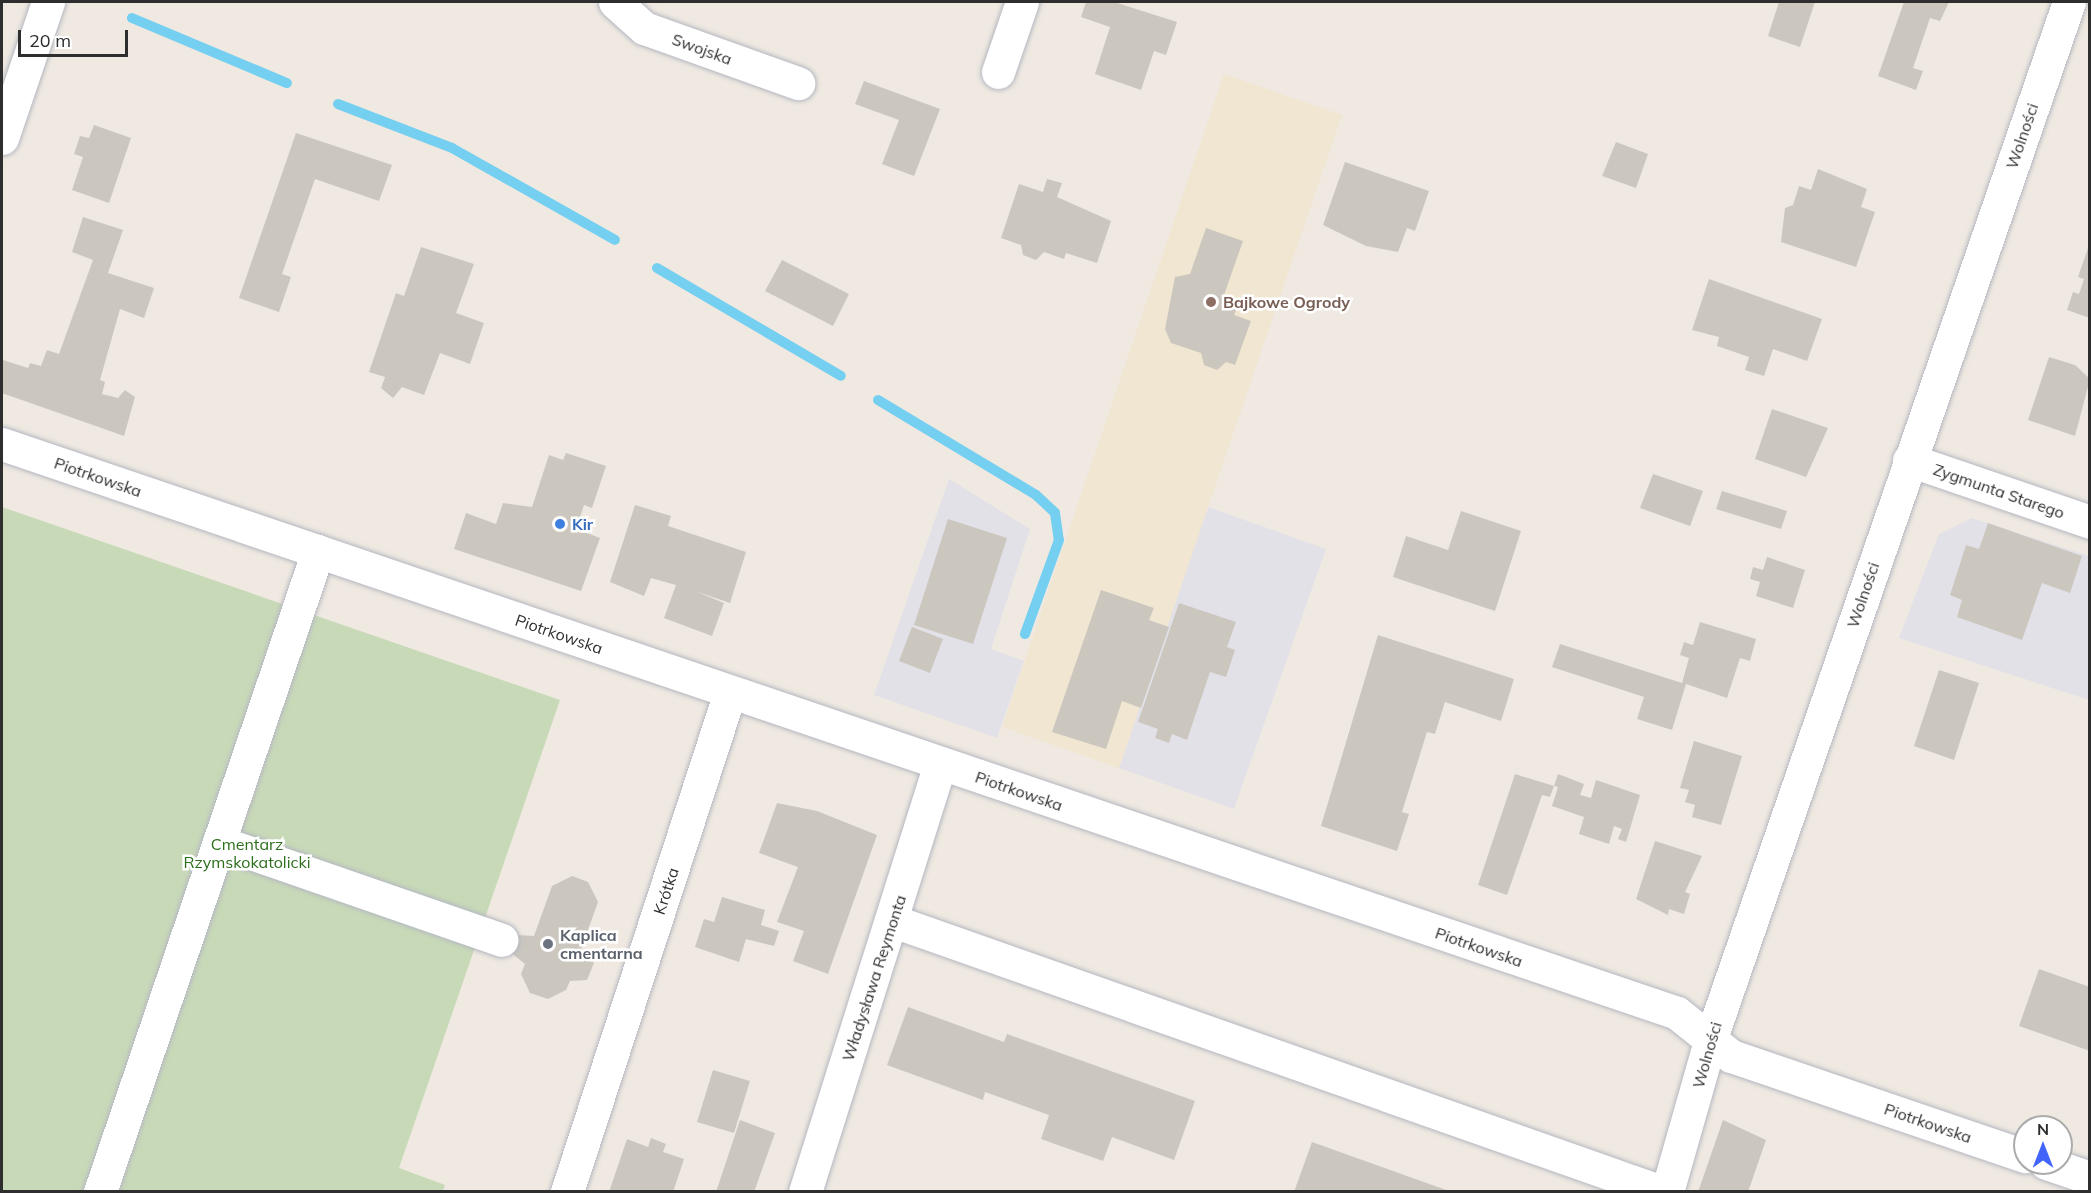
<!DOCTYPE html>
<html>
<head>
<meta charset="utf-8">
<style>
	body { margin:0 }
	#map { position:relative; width:2091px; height:1193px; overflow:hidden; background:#efe9e1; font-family:Mulish,sans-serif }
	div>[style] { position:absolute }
	.industrial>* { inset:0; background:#e3e1e8 }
	.education>* { inset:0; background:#f0e6d1 }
	.cemetery>* { inset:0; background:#c8d9b8 }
	.stream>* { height:10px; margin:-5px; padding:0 5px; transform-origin:5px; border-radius:5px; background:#75cff0 }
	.building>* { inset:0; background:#cbc7bf }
	.roads { filter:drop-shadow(0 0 2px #b4b7c1) drop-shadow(0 0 2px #b4b7c1) }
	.minor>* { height:33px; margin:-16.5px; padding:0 16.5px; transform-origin:16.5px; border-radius:16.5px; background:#fff }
	.dots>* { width:16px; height:16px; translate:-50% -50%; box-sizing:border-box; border:3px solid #fff; border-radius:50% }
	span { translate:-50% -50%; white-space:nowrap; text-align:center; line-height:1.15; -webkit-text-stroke:5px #fff; paint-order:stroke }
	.street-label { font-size:16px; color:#2e2e2e }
	.education-label { font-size:16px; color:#785e54; font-weight:700 }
	.left { translate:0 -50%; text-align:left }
	.shop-label { font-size:16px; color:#366cbe; font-weight:700 }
	.park-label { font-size:16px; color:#2c6e1b }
	.worship-label { font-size:16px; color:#5b616d; font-weight:700 }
	.frame { position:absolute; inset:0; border:3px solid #2e2e2e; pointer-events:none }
	.north { position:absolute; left:2013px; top:1115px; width:60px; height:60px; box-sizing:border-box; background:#fff; border:2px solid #ababab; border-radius:50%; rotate:0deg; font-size:16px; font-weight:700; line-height:24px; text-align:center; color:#2e2e2e }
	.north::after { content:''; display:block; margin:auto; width:21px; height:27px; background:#4264fb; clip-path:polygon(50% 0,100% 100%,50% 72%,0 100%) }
	.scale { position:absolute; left:18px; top:30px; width:110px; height:27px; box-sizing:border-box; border:3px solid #2e2e2e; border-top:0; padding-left:8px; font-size:18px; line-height:21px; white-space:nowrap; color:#2e2e2e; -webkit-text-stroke:4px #fff; paint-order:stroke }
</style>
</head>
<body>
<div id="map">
	<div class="industrial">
		<i style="clip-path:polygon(949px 479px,1030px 529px,991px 649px,1024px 661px,997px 738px,874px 695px)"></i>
		<i style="clip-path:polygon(1208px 507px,1326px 549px,1234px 809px,1119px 768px)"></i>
		<i style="clip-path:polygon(1972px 518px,2089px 556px,2089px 700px,1899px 638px,1939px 534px)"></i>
	</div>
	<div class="education">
		<i style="clip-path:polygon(1224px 74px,1342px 115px,1119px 768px,1002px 727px)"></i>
	</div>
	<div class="cemetery">
		<i style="clip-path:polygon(2px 507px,560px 700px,399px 1168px,445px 1185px,443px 1191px,2px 1192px)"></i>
	</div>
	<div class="stream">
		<i style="left:132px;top:18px;width:168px;rotate:22.8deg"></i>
		<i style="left:338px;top:104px;width:122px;rotate:21.1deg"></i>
		<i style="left:452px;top:148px;width:187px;rotate:29.4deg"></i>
		<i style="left:657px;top:268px;width:213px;rotate:30.4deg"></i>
		<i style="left:878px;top:400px;width:184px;rotate:31deg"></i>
		<i style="left:1036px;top:495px;width:26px;rotate:43deg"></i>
		<i style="left:1055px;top:513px;width:27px;rotate:82deg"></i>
		<i style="left:1059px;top:540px;width:100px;rotate:109.9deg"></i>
	</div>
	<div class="building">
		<i style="clip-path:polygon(1086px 2px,1114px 2px,1177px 22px,1166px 55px,1154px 51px,1141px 90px,1095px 74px,1110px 27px,1081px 17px)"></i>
		<i style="clip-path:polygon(1779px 2px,1815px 2px,1800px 47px,1768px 36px)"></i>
		<i style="clip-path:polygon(1904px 2px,1949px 2px,1940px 21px,1930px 18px,1913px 68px,1923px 71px,1916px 90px,1878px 76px)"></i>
		<i style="clip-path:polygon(864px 81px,940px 109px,914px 176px,882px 164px,899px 120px,855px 104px)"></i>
		<i style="clip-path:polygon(94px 125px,131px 138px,109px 203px,72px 190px,83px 157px,74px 154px,80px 136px,89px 138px)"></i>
		<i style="clip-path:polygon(296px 133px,392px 165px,379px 201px,315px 179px,282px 274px,291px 277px,279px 312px,239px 298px)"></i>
		<i style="clip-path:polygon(1616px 142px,1648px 154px,1636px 188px,1602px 176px)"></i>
		<i style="clip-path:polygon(1345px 162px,1429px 191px,1415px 231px,1407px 228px,1398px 252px,1366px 246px,1323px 225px)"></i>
		<i style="clip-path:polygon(1818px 169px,1867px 189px,1861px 207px,1875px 212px,1856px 267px,1781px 242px,1785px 208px,1793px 205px,1799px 186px,1811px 190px)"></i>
		<i style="clip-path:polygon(1047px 179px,1062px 183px,1057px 197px,1111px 221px,1097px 263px,1066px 253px,1064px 259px,1044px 252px,1036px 260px,1023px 255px,1021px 245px,1001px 238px,1019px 184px,1043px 192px)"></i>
		<i style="clip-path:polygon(83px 217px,123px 230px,108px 273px,154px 288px,144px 318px,120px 309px,100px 380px,105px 382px,102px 394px,118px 398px,125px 390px,135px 397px,124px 436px,2px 393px,3px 360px,28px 368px,30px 363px,41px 366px,47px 350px,59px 354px,93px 260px,72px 252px)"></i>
		<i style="clip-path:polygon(1206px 228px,1243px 241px,1224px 295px,1237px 308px,1234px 315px,1251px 321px,1235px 365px,1226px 362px,1217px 370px,1204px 365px,1201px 353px,1171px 343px,1165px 329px,1175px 277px,1190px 274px)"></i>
		<i style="clip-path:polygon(2089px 245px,2090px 245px,2090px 318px,2067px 310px,2073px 292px,2079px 294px,2084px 279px,2078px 277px)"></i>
		<i style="clip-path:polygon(421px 247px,474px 264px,456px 313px,484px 323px,470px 364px,440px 353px,424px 395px,402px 387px,393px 398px,381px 388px,385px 377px,369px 372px,396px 293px,404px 296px)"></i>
		<i style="clip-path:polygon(782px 260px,849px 294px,833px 326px,765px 291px)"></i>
		<i style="clip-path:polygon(1709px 279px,1822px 319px,1807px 361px,1773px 349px,1764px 376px,1745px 370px,1749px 357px,1717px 346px,1719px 337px,1692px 330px)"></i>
		<i style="clip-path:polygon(2049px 357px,2075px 365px,2090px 379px,2075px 436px,2028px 420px)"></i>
		<i style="clip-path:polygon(1772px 409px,1828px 428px,1806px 477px,1755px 459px)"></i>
		<i style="clip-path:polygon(566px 453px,606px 466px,592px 508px,584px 505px,576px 529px,600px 538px,581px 591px,454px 549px,466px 513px,496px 524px,503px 503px,532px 507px,549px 455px,563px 460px)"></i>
		<i style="clip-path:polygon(1653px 474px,1703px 491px,1690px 526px,1640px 508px)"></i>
		<i style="clip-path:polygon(1722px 491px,1787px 511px,1781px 529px,1716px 509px)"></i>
		<i style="clip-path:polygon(635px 505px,671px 516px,668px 526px,746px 552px,730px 603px,695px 591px,724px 603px,712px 636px,664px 618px,676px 585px,651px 578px,644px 596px,610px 582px)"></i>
		<i style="clip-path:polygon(1461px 511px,1521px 531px,1495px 611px,1393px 577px,1406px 536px,1448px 550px)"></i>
		<i style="clip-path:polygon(948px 519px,1007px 538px,973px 644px,914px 625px)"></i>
		<i style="clip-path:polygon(1988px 523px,2082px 556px,2070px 593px,2042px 583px,2022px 640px,1957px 617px,1962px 600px,1950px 595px,1966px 545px,1979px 549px)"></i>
		<i style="clip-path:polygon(1767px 557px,1805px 570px,1793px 608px,1756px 596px,1760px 582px,1750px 579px,1753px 567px,1763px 570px)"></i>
		<i style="clip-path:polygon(1101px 590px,1154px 608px,1149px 620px,1169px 627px,1141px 708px,1122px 701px,1106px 749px,1052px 732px)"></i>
		<i style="clip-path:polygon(1179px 603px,1236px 622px,1227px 647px,1235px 650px,1226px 677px,1210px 672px,1187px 740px,1172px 734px,1169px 743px,1155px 738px,1158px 729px,1138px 722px)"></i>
		<i style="clip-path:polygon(1700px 622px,1756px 639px,1750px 661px,1740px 658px,1727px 698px,1686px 684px,1672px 730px,1637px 719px,1644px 697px,1552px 667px,1560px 644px,1682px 683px,1689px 658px,1680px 655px,1684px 642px,1693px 645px)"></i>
		<i style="clip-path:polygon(912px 627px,943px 639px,930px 673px,899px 661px)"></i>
		<i style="clip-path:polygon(1378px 635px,1514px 679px,1501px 721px,1445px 702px,1435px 734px,1427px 732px,1402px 812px,1409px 814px,1397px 851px,1321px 826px)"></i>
		<i style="clip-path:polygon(1939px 670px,1979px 683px,1954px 760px,1914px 746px)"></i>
		<i style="clip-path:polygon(1694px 741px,1742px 756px,1721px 825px,1692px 817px,1695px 805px,1685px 802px,1689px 790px,1680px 788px)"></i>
		<i style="clip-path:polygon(1515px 774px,1554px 786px,1558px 774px,1584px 784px,1580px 795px,1591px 798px,1596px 780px,1640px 795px,1626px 842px,1618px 839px,1622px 829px,1614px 826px,1609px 844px,1579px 834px,1584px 817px,1552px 806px,1558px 787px,1554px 786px,1550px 797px,1542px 795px,1507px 895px,1478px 885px)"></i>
		<i style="clip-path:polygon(777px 803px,817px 811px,877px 835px,828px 974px,793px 961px,804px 931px,777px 922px,798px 867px,759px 853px)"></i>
		<i style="clip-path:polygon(1655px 841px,1702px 856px,1685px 892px,1690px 894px,1684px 914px,1669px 909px,1668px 915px,1636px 899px)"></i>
		<i style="clip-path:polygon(572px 876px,588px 882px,598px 902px,580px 952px,594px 963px,587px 980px,570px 981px,566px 990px,548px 999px,530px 993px,521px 974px,525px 964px,510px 952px,516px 935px,534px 936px,552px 886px)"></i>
		<i style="clip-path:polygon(722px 897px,765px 910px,761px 925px,779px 931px,774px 946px,746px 939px,739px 962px,695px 947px,704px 919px,714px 922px)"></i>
		<i style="clip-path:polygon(2039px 969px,2090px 987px,2090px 1051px,2019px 1026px)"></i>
		<i style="clip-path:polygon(908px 1007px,1004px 1042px,1007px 1034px,1195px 1101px,1174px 1160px,1112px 1137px,1103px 1161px,1041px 1139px,1049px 1115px,985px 1092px,983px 1100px,887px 1065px)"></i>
		<i style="clip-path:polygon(713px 1070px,750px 1081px,734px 1133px,697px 1122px)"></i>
		<i style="clip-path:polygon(740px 1120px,775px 1133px,754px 1192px,716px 1192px)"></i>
		<i style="clip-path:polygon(1723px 1120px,1766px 1140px,1748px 1192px,1698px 1192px)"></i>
		<i style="clip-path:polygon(651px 1138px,666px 1144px,663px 1152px,684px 1159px,673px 1192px,609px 1192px,627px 1139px,648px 1147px)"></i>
		<i style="clip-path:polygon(1312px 1142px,1449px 1191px,1449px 1192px,1294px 1192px)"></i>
	</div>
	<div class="roads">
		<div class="minor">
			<i style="left:615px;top:2px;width:39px;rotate:42deg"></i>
			<i style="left:644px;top:28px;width:164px;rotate:19.7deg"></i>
			<i style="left:998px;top:72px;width:74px;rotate:-71.1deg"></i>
			<i style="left:2px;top:138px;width:144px;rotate:-71.3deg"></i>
			<i style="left:2px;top:444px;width:1769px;rotate:18.76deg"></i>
			<i style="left:1677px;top:1013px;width:69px;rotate:38.5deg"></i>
			<i style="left:1731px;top:1056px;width:311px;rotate:18.8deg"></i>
			<i style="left:1909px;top:460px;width:191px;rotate:18.9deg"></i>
			<i style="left:219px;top:842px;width:299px;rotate:19.1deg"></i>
			<i style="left:893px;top:921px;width:815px;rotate:19.41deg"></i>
			<i style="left:2046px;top:1163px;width:46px;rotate:18.8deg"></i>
			<i style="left:100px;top:1192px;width:677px;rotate:-71.22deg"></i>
			<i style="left:567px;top:1192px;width:526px;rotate:-71.94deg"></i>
			<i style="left:805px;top:1192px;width:449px;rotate:-72.5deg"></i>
			<i style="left:1667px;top:1192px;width:160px;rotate:-74.1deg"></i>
			<i style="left:1711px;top:1038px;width:1096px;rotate:-70.94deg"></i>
		</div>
	</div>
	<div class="dots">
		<i style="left:1211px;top:302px;background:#8d6e63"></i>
		<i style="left:560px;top:524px;background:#3f7fe0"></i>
		<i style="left:548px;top:944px;background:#6b7280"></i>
	</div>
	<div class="street-label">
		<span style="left:702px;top:49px;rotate:20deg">Swojska</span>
		<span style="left:2022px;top:136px;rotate:-71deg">Wolności</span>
		<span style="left:98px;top:477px;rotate:19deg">Piotrkowska</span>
		<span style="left:1999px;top:491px;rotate:19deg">Zygmunta Starego</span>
		<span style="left:1863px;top:595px;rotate:-71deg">Wolności</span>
		<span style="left:559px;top:634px;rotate:19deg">Piotrkowska</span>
		<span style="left:1019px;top:791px;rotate:19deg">Piotrkowska</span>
		<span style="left:666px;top:891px;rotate:-72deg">Krótka</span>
		<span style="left:1479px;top:947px;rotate:19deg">Piotrkowska</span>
		<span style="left:874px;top:978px;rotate:-72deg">Władysława Reymonta</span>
		<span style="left:1707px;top:1055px;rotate:-74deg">Wolności</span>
		<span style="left:1928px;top:1123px;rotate:19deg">Piotrkowska</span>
	</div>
	<div class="education-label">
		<span class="left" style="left:1223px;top:302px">Bajkowe Ogrody</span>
	</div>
	<div class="shop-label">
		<span class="left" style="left:572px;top:524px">Kir</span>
	</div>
	<div class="park-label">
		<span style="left:247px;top:853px">Cmentarz<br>Rzymskokatolicki</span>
	</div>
	<div class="worship-label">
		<span class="left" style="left:560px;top:944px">Kaplica<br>cmentarna</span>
	</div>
	<div class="frame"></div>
	<div class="north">N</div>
	<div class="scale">20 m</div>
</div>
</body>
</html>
